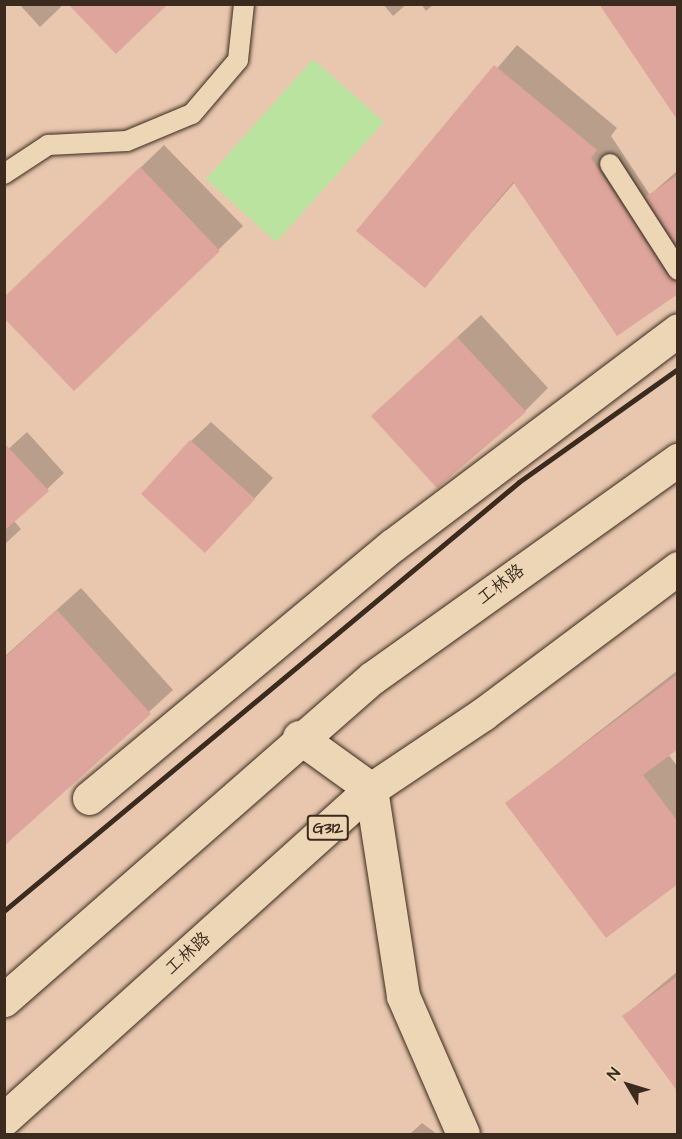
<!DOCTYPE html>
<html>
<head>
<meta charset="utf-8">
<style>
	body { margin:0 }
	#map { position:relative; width:682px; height:1139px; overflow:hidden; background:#e8c7ae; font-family:"Architects Daughter","LXGW WenKai TC",sans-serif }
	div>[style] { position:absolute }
	.green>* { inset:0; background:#bae39f }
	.shadow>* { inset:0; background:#0003 }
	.building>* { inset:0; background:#dea59c }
	.roads { filter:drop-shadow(0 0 2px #3b2a1e) drop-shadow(0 0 2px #3b2a1e) }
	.lane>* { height:20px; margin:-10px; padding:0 10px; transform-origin:10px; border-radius:10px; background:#ecd6b5 }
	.street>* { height:33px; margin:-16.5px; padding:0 16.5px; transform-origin:16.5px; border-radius:16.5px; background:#ecd6b5 }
	.highway>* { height:33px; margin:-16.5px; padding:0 16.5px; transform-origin:16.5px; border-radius:16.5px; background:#ecd6b5 }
	.rail>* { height:4.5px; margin:-2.25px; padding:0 2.25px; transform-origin:2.25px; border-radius:2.25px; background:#3b2a1e }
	span { translate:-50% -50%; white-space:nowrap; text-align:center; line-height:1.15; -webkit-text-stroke:6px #ecd6b5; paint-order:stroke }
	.shield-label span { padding:2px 4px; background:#ecd6b5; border:2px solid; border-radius:4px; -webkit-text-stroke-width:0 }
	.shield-label { font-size:16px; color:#3b2a1e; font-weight:700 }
	.street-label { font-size:18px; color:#3b2a1e }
	.frame { position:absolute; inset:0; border:6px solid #3b2a1e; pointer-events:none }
	.north { position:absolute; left:598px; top:1055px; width:60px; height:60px; -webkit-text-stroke:4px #ecd6b5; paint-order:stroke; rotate:308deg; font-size:16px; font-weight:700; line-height:24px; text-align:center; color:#3b2a1e }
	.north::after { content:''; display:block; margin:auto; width:21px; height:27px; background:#3b2a1e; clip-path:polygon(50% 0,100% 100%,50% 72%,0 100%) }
</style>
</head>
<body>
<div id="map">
	<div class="green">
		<i style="clip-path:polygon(313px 59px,384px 122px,276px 242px,206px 179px)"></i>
	</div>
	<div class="shadow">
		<i style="clip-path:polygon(19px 4px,64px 4px,40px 27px)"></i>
		<i style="clip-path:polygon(383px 4px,407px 4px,393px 16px)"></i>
		<i style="clip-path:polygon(421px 4px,434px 4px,426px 11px)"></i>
		<i style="clip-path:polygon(517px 45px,617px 128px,611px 136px,650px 195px,678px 170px,678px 293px,515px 182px,425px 286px,358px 231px)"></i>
		<i style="clip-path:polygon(164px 145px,243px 226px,74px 389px,20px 284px)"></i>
		<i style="clip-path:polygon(481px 315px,548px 388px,525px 411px,373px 416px)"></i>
		<i style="clip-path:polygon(211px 422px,273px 478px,224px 532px,191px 441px)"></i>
		<i style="clip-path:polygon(27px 432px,64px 473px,14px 521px,21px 529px,4px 545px,4px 453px)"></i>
		<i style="clip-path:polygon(81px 588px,173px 690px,4px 844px,4px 657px)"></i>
		<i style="clip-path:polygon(678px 670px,678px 747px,668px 754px,678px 767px,678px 882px,507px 803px)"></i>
		<i style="clip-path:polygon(678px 971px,678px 1068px,624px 1016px)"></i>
		<i style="clip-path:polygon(422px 1123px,437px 1134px,410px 1134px)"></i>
	</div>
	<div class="building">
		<i style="clip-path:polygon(68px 4px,168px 4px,116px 54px)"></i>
		<i style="clip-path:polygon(599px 4px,678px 4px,678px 121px)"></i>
		<i style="clip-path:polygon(494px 65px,597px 150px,591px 158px,668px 276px,678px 282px,678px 294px,617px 336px,513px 182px,425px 288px,356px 231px)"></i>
		<i style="clip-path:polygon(140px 167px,220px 251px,74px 391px,4px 318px,4px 297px)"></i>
		<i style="clip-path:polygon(678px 175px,678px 247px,645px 197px)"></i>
		<i style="clip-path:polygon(457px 337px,526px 412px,437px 488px,371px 416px)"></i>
		<i style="clip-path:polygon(190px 440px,255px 499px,205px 553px,141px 494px)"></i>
		<i style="clip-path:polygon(4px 443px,49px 491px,4px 531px)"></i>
		<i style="clip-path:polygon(57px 610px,151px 714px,4px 846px,4px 658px)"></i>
		<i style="clip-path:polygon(678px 674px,678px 749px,643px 775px,678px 822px,678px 884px,606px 938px,505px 803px)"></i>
		<i style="clip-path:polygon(678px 976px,678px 1092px,622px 1016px)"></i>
	</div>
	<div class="roads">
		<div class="lane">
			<i style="left:610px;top:164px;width:126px;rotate:57.3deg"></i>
			<i style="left:4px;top:174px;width:53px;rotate:-33.4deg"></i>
			<i style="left:48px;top:145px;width:79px;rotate:-2.9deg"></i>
			<i style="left:127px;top:141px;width:70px;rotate:-22.6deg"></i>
			<i style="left:192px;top:114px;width:71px;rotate:-49.6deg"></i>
			<i style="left:238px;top:60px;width:56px;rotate:-83.9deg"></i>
		</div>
		<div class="street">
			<i style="left:299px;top:737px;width:89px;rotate:35.8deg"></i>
			<i style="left:371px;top:789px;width:209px;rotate:81.2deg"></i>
			<i style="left:403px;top:996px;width:150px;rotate:66.5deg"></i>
			<i style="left:89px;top:798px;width:396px;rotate:-39.8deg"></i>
			<i style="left:393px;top:545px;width:357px;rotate:-37deg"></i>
		</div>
		<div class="highway">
			<i style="left:4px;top:1000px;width:489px;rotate:-41.2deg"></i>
			<i style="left:372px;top:678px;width:376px;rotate:-35.5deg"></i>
			<i style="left:4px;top:1119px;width:494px;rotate:-42deg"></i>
			<i style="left:371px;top:789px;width:135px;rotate:-33.8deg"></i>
			<i style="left:483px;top:714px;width:244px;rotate:-36.8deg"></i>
		</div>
	</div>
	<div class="rail">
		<i style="left:4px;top:911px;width:670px;rotate:-39.79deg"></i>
		<i style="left:519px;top:482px;width:195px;rotate:-35.4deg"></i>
	</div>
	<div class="shield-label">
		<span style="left:328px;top:828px">G312</span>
	</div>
	<div class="street-label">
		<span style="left:501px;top:585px;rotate:-37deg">工林路</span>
		<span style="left:188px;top:954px;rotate:-42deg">工林路</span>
	</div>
	<div class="frame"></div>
	<div class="north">N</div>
</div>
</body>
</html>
